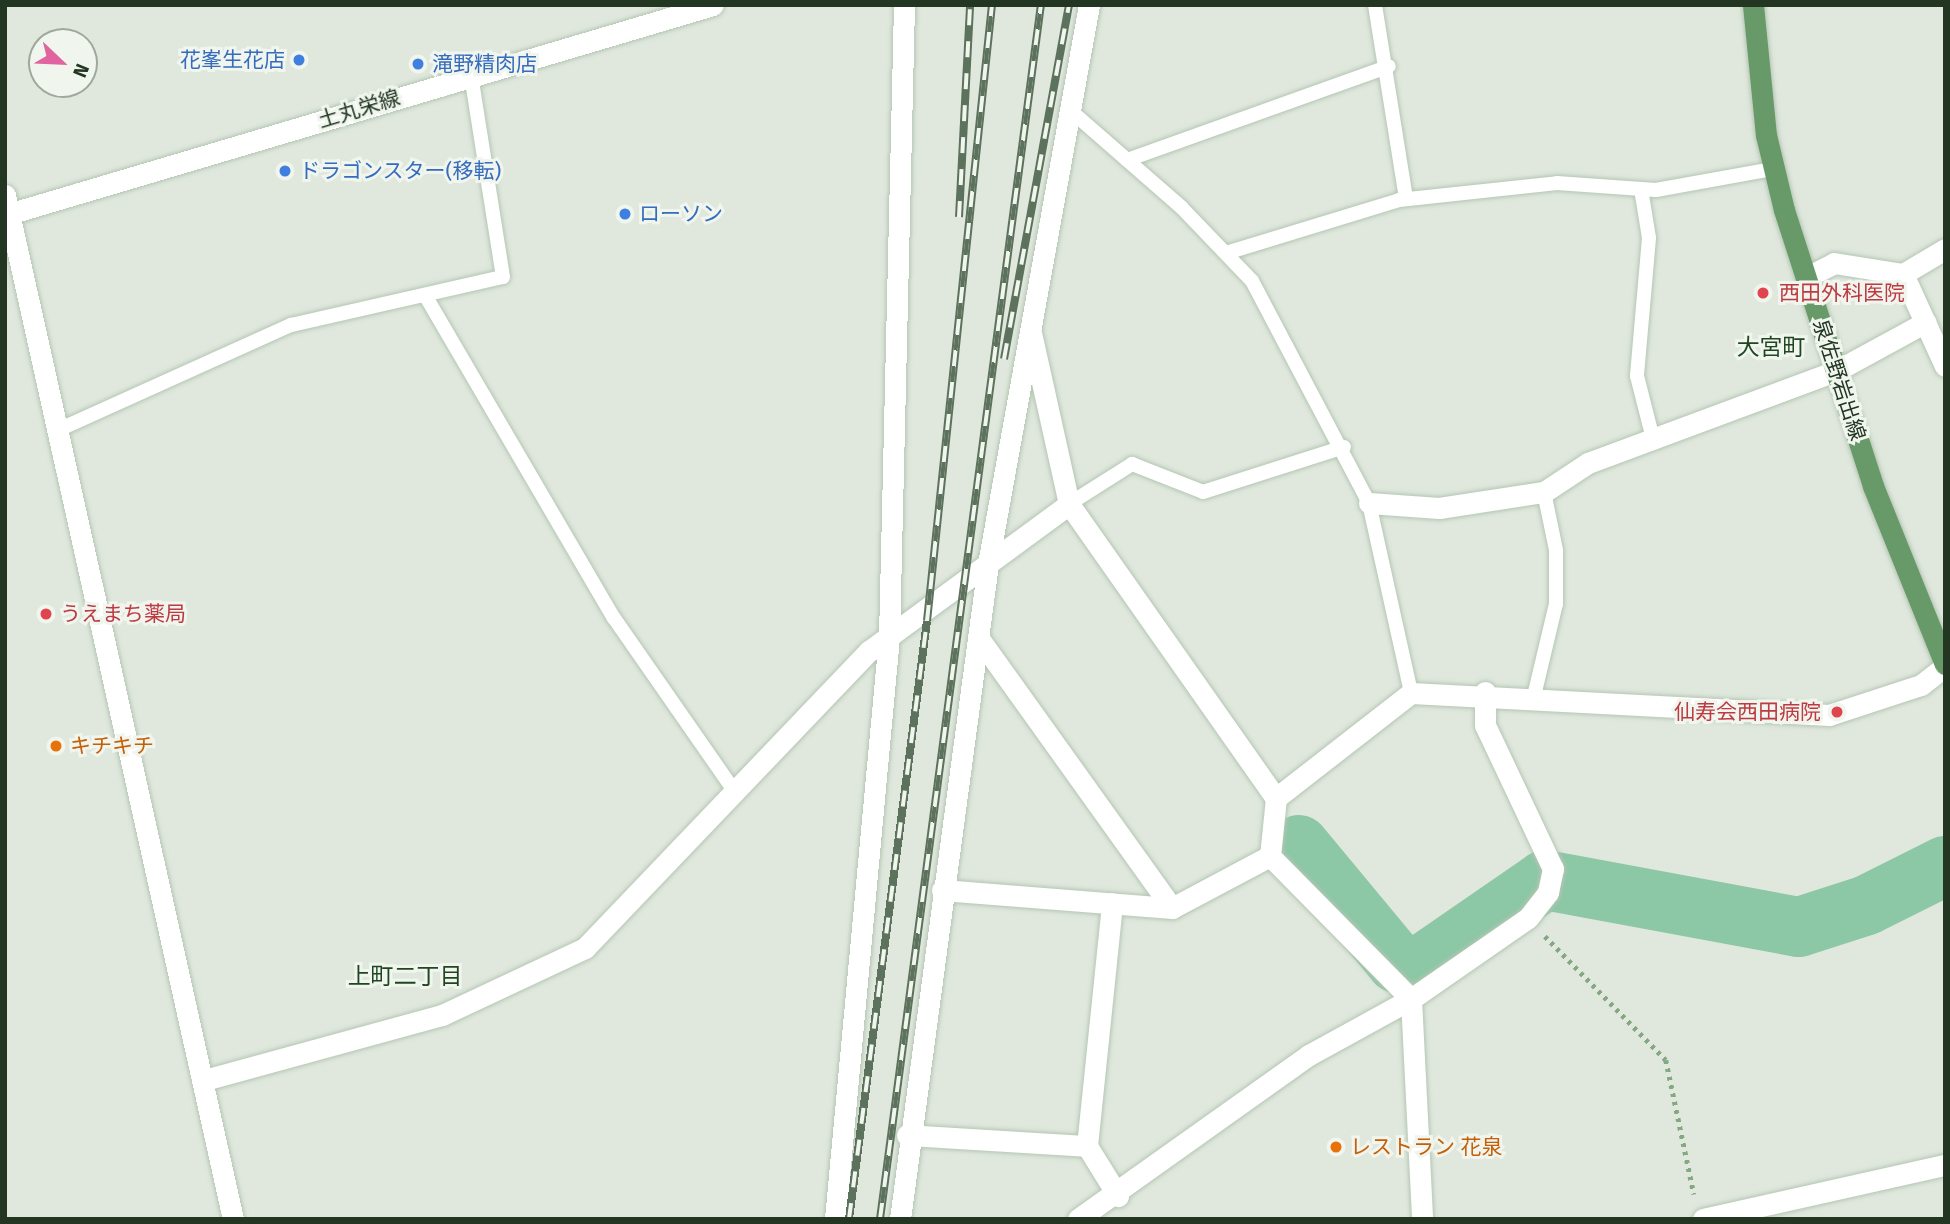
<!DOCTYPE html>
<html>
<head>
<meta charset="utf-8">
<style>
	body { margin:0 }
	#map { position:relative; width:1950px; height:1224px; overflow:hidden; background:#e0e8de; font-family:"Fira Sans","Noto Sans JP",sans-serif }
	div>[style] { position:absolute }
	.river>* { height:60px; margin:-30px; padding:0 30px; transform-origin:30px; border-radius:30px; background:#8cc7a6 }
	.path>* { height:4.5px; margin-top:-2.25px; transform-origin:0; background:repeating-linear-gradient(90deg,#84a882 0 3.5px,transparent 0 8.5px) }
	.roads { filter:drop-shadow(0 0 2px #b5c6b3) drop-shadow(0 0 2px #b5c6b3) }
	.service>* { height:14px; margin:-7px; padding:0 7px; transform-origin:7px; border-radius:7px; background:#fff }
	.minor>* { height:21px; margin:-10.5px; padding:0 10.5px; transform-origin:10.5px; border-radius:10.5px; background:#fff }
	.secondary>* { height:21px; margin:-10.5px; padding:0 10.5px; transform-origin:10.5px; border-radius:10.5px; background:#fff }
	.primary>* { height:21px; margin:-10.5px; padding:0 10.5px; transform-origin:10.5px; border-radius:10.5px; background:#689969 }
	.rail>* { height:8px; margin-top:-4px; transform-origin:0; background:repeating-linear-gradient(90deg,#f0f5ee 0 16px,#5c725c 0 32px); box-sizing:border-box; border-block:2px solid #5c725c }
	.dots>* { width:19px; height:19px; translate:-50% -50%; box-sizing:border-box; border:4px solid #f0f5ee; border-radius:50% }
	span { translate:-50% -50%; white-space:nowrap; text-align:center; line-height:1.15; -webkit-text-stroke:6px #f0f5ee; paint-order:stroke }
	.shop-label { font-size:21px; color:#366cbe }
	.right { translate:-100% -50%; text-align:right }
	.left { translate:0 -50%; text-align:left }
	.street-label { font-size:21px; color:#223622 }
	.health-label { font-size:21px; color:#be3a42 }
	.food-label { font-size:21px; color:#c56008 }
	.neighbourhood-label { font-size:23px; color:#204522 }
	.frame { position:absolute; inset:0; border:7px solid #223622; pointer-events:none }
	.north { position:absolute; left:28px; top:28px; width:70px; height:70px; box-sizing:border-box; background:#f0f5ee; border:2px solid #9ea99c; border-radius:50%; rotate:113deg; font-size:19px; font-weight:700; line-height:28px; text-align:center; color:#223622 }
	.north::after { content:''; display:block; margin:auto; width:24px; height:32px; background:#e1639f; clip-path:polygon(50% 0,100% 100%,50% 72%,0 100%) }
</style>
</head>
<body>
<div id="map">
	<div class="river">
		<i style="left:1299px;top:845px;width:153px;rotate:50.3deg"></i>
		<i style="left:1397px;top:963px;width:22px;rotate:10deg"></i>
		<i style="left:1419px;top:967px;width:153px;rotate:-34.6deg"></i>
		<i style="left:1545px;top:880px;width:258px;rotate:10.5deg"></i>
		<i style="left:1799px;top:927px;width:71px;rotate:-17.9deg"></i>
		<i style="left:1867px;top:905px;width:87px;rotate:-26.6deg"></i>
	</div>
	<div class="path">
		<i style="left:1545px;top:936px;width:173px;rotate:45.7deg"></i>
		<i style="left:1666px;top:1060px;width:137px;rotate:78.2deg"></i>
	</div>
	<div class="roads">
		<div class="service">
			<i style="left:1375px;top:5px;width:196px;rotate:80.9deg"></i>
			<i style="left:1071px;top:111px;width:147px;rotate:41.1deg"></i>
			<i style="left:1182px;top:208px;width:101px;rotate:46.2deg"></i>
			<i style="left:1252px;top:281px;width:251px;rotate:62.2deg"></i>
			<i style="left:1369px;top:503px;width:195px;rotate:77.5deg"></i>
			<i style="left:1127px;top:160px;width:278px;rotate:-19.7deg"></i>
			<i style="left:1641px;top:189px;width:50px;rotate:80.7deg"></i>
			<i style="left:1649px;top:238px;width:139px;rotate:95deg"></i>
			<i style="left:1637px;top:376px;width:65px;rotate:75.7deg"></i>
			<i style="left:1226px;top:253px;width:181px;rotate:-17deg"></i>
			<i style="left:1399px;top:200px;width:159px;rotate:-6.1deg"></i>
			<i style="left:1557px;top:183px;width:99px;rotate:4deg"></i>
			<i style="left:1656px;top:190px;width:119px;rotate:-10.2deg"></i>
			<i style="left:425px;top:295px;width:374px;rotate:59.7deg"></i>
			<i style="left:614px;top:618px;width:212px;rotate:55.2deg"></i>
			<i style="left:58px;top:430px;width:256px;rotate:-24.3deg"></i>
			<i style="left:291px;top:325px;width:217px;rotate:-12.8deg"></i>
			<i style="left:503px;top:277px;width:205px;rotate:-99deg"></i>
			<i style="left:1069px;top:504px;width:75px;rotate:-32.4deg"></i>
			<i style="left:1132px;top:464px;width:76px;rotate:21.5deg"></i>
			<i style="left:1203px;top:492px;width:148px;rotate:-17.7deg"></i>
			<i style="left:1534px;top:696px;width:95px;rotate:-76.6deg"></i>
			<i style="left:1556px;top:604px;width:54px;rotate:-90deg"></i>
			<i style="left:1556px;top:550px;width:59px;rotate:-101.7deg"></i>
		</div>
		<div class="minor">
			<i style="left:5px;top:195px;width:1049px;rotate:77.45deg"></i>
			<i style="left:1903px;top:274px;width:101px;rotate:65.5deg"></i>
			<i style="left:1807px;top:277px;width:30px;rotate:-27deg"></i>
			<i style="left:1834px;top:263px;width:70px;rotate:9.1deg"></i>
			<i style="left:1903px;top:274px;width:49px;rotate:-30.8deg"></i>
			<i style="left:1369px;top:503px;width:70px;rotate:4.1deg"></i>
			<i style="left:1439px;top:508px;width:106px;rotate:-8.7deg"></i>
			<i style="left:1544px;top:492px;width:53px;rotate:-33.4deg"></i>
			<i style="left:1588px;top:463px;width:265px;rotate:-20.4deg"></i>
			<i style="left:1836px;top:371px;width:102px;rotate:-28.6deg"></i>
			<i style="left:1069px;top:504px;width:360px;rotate:54.9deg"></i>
			<i style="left:1276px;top:798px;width:58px;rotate:95.9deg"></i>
			<i style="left:1270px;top:856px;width:201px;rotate:45.4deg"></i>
			<i style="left:1411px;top:999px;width:220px;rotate:87.1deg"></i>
			<i style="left:978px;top:637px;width:333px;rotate:54.4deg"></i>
			<i style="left:1172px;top:908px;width:111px;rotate:-28deg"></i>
			<i style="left:1276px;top:798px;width:171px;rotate:-37.9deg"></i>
			<i style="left:1411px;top:693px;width:419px;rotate:3deg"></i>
			<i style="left:1829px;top:715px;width:97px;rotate:-18.1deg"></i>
			<i style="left:1921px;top:685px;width:31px;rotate:-38deg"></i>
			<i style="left:942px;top:890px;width:231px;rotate:4.5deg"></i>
			<i style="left:204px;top:1080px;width:247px;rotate:-15.3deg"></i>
			<i style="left:442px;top:1015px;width:158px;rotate:-25.1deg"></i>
			<i style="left:585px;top:948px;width:411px;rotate:-46.3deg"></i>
			<i style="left:869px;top:651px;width:248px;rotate:-36.3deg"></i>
			<i style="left:1069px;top:504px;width:176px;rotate:-102.5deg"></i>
			<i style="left:907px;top:1135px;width:180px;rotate:3.5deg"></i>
			<i style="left:1087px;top:1146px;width:244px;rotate:-84.1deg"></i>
			<i style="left:1087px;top:1146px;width:59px;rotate:58.2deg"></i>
			<i style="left:835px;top:1219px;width:584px;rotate:-84.7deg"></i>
			<i style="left:889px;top:637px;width:632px;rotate:-88.64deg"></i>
			<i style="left:900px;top:1219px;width:661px;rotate:-82.35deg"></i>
			<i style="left:988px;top:564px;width:568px;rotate:-79.76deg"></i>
			<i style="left:1078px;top:1219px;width:283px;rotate:-35.4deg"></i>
			<i style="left:1309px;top:1055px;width:116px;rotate:-28.8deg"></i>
			<i style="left:1411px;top:999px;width:142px;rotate:-34.7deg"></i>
			<i style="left:1528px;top:918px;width:33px;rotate:-52deg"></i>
			<i style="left:1548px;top:892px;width:24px;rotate:-78deg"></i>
			<i style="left:1553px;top:869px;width:159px;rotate:-115.3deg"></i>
			<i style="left:1485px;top:725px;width:33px;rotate:-90deg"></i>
			<i style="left:1703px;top:1219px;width:248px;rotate:-12.6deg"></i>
		</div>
		<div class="secondary">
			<i style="left:5px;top:215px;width:738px;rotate:-16.52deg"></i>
		</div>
		<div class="primary">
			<i style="left:1753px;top:5px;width:131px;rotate:84.3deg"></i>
			<i style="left:1766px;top:135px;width:77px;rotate:76.5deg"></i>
			<i style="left:1784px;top:210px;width:290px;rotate:72.1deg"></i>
			<i style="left:1873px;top:486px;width:192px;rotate:68deg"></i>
		</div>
	</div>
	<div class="rail">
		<i style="left:959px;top:217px;width:212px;rotate:-87deg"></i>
		<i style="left:1004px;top:359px;width:360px;rotate:-79.6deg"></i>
		<i style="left:849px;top:1219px;width:603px;rotate:-82.57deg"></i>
		<i style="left:927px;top:621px;width:619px;rotate:-83.98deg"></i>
		<i style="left:880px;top:1219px;width:1225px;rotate:-82.45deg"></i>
	</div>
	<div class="dots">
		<i style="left:299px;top:60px;background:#3f7fe0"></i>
		<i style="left:418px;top:64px;background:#3f7fe0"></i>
		<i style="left:285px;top:171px;background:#3f7fe0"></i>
		<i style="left:625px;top:214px;background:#3f7fe0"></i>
		<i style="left:1763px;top:293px;background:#e0444e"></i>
		<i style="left:46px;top:614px;background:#e0444e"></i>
		<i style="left:1837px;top:712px;background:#e0444e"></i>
		<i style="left:56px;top:746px;background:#e8710a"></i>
		<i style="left:1336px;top:1147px;background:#e8710a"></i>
	</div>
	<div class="shop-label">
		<span class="right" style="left:285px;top:60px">花峯生花店</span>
		<span class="left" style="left:432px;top:64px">滝野精肉店</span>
		<span class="left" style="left:299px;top:171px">ドラゴンスター(移転)</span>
		<span class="left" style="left:639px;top:214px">ローソン</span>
	</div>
	<div class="street-label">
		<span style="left:359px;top:109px;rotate:-17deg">土丸栄線</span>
		<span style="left:1839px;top:380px;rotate:72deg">泉佐野岩出線</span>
	</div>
	<div class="health-label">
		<span class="left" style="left:1779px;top:293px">西田外科医院</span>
		<span class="left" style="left:60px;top:614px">うえまち薬局</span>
		<span class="right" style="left:1821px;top:712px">仙寿会西田病院</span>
	</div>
	<div class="food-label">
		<span class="left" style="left:70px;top:746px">キチキチ</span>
		<span class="left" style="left:1350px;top:1147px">レストラン 花泉</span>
	</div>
	<div class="neighbourhood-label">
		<span style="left:1771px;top:347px">大宮町</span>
		<span style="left:405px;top:976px">上町二丁目</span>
	</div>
	<div class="frame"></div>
	<div class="north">N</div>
</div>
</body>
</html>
